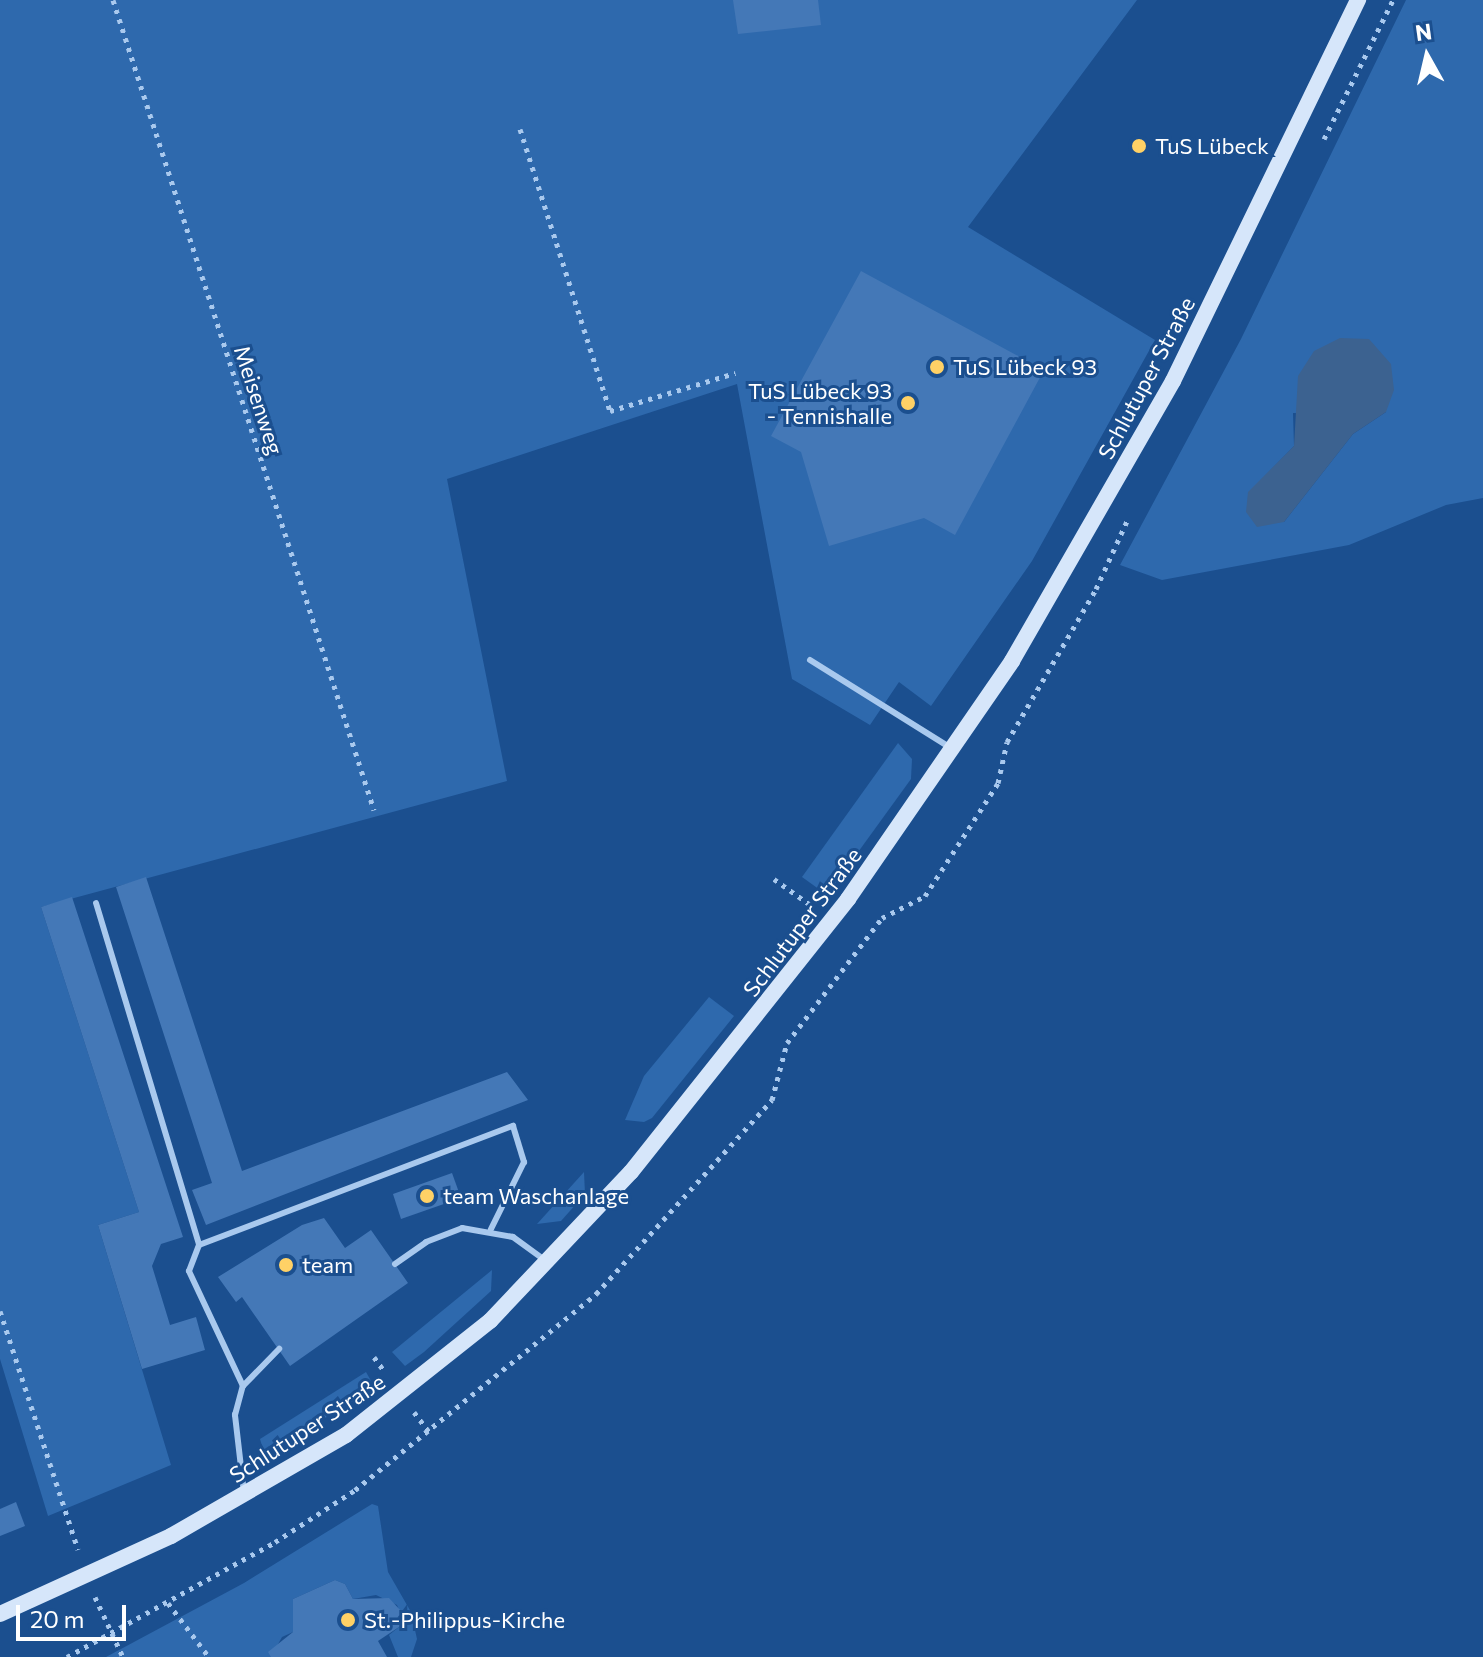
<!DOCTYPE html>
<html>
<head>
<meta charset="utf-8">
<style>
	body { margin:0 }
	#map { position:relative; width:1483px; height:1657px; overflow:hidden; background:#1b4f8f; font-family:Commissioner,sans-serif }
	div>[style] { position:absolute }
	.green>* { inset:0; background:#2e69ad }
	.water>* { inset:0; background:#3c6290 }
	.building>* { inset:0; background:#4478b7 }
	.path>* { height:5px; margin-top:-2.5px; transform-origin:0; background:repeating-linear-gradient(90deg,#a9c9ee 0 4px,transparent 0 10px) }
	.lane>* { height:6px; margin:-3px; padding:0 3px; transform-origin:3px; border-radius:3px; background:#a9c9ee }
	.secondary>* { height:16px; margin:-8px; padding:0 8px; transform-origin:8px; border-radius:8px; background:#d6e6fa }
	.dots>* { width:22px; height:22px; translate:-50% -50%; box-sizing:border-box; border:4px solid #1b4f8f; border-radius:50% }
	span { translate:-50% -50%; white-space:nowrap; text-align:center; line-height:1.15; -webkit-text-stroke:6px #1b4f8f; paint-order:stroke }
	.poi-label { font-size:22px; color:#fff }
	.left { translate:0 -50%; text-align:left }
	.right { translate:-100% -50%; text-align:right }
	.street-label { font-size:22px; color:#fff }
	.north { position:absolute; left:1387px; top:16px; width:80px; height:80px; -webkit-text-stroke:6px #1b4f8f; paint-order:stroke; rotate:352deg; font-size:22px; font-weight:700; line-height:32px; text-align:center; color:#fff }
	.north::after { content:''; display:block; margin:auto; width:28px; height:36px; background:#fff; clip-path:polygon(50% 0,100% 100%,50% 72%,0 100%) }
	.scale { position:absolute; left:16px; top:1605px; width:110px; height:36px; box-sizing:border-box; border:4px solid #fff; border-top:0; padding-left:10px; font-size:24px; line-height:28px; white-space:nowrap; color:#fff; -webkit-text-stroke:6px #1b4f8f; paint-order:stroke }
</style>
</head>
<body>
<div id="map">
	<div class="green">
		<i style="clip-path:polygon(0 0,1137px 0,968px 227px,1155px 340px,1032px 561px,931px 706px,899px 682px,870px 725px,792px 679px,737px 384px,447px 479px,507px 781px,41px 907px,139px 1212px,98px 1225px,171px 1465px,48px 1516px,0 1359px)"></i>
		<i style="clip-path:polygon(evenodd,1406px 0,1483px 0,1483px 498px,1446px 505px,1349px 545px,1162px 580px,1120px 565px,1241px 339px,1406px 0,1386px 412px,1353px 434px,1284px 522px,1248px 493px,1294px 446px,1293px 413px,1386px 412px)"></i>
		<i style="clip-path:polygon(898px 743px,912px 759px,911px 779px,827px 895px,802px 877px)"></i>
		<i style="clip-path:polygon(709px 997px,734px 1016px,652px 1118px,644px 1122px,625px 1120px,644px 1076px)"></i>
		<i style="clip-path:polygon(584px 1172px,585px 1194px,561px 1221px,537px 1224px)"></i>
		<i style="clip-path:polygon(492px 1270px,491px 1291px,424px 1352px,405px 1366px,392px 1352px)"></i>
		<i style="clip-path:polygon(366px 1372px,375px 1388px,267px 1453px,263px 1449px,260px 1439px)"></i>
		<i style="clip-path:polygon(372px 1504px,378px 1506px,388px 1572px,411px 1612px,417px 1639px,411px 1657px,398px 1657px,389px 1635px,404px 1623px,397px 1605px,376px 1595px,353px 1599px,345px 1584px,335px 1580px,293px 1599px,293px 1632px,282px 1637px,271px 1657px,106px 1657px,244px 1583px)"></i>
	</div>
	<div class="water">
		<i style="clip-path:polygon(1340px 338px,1369px 339px,1391px 364px,1394px 390px,1386px 412px,1353px 434px,1284px 522px,1257px 527px,1246px 512px,1248px 492px,1294px 446px,1298px 376px,1314px 351px)"></i>
	</div>
	<div class="building">
		<i style="clip-path:polygon(733px 0,818px 0,821px 25px,738px 34px)"></i>
		<i style="clip-path:polygon(861px 271px,1044px 370px,955px 535px,924px 518px,829px 546px,801px 452px,771px 436px)"></i>
		<i style="clip-path:polygon(146px 877px,242px 1171px,507px 1072px,528px 1100px,206px 1225px,192px 1190px,212px 1183px,116px 887px)"></i>
		<i style="clip-path:polygon(72px 897px,183px 1237px,161px 1244px,152px 1266px,170px 1325px,196px 1317px,205px 1350px,142px 1369px,98px 1225px,139px 1212px,41px 907px)"></i>
		<i style="clip-path:polygon(452px 1173px,461px 1198px,401px 1219px,393px 1194px)"></i>
		<i style="clip-path:polygon(324px 1218px,345px 1248px,371px 1230px,408px 1283px,290px 1366px,242px 1297px,236px 1302px,218px 1277px,302px 1225px)"></i>
		<i style="clip-path:polygon(16px 1502px,25px 1526px,0 1536px,0 1509px)"></i>
		<i style="clip-path:polygon(335px 1580px,345px 1584px,353px 1599px,389px 1598px,402px 1612px,405px 1623px,378px 1641px,387px 1657px,271px 1657px,268px 1652px,293px 1632px,293px 1599px)"></i>
	</div>
	<div class="path">
		<i style="left:113px;top:0;width:851px;rotate:72.14deg"></i>
		<i style="left:520px;top:129px;width:296px;rotate:72.3deg"></i>
		<i style="left:610px;top:411px;width:131px;rotate:-16.9deg"></i>
		<i style="left:1324px;top:139px;width:155px;rotate:-63.6deg"></i>
		<i style="left:774px;top:879px;width:47px;rotate:35.4deg"></i>
		<i style="left:0;top:1311px;width:251px;rotate:71.9deg"></i>
		<i style="left:374px;top:1357px;width:17px;rotate:54deg"></i>
		<i style="left:414px;top:1412px;width:26px;rotate:53deg"></i>
		<i style="left:95px;top:1597px;width:66px;rotate:65deg"></i>
		<i style="left:168px;top:1603px;width:68px;rotate:52.8deg"></i>
		<i style="left:67px;top:1657px;width:238px;rotate:-28.9deg"></i>
		<i style="left:275px;top:1542px;width:95px;rotate:-33deg"></i>
		<i style="left:355px;top:1490px;width:311px;rotate:-39.1deg"></i>
		<i style="left:596px;top:1294px;width:262px;rotate:-47.8deg"></i>
		<i style="left:772px;top:1100px;width:59px;rotate:-75.3deg"></i>
		<i style="left:787px;top:1043px;width:157px;rotate:-52.8deg"></i>
		<i style="left:882px;top:918px;width:48px;rotate:-27.1deg"></i>
		<i style="left:925px;top:896px;width:135px;rotate:-57.1deg"></i>
		<i style="left:998px;top:783px;width:42px;rotate:-77.6deg"></i>
		<i style="left:1007px;top:742px;width:177px;rotate:-59.8deg"></i>
		<i style="left:1096px;top:589px;width:75px;rotate:-65.5deg"></i>
	</div>
	<div class="lane">
		<i style="left:810px;top:660px;width:164px;rotate:32deg"></i>
		<i style="left:96px;top:903px;width:357px;rotate:73.2deg"></i>
		<i style="left:395px;top:1264px;width:38px;rotate:-35deg"></i>
		<i style="left:426px;top:1242px;width:39px;rotate:-21deg"></i>
		<i style="left:462px;top:1228px;width:52px;rotate:10deg"></i>
		<i style="left:513px;top:1237px;width:41px;rotate:36deg"></i>
		<i style="left:243px;top:1386px;width:127px;rotate:-115.2deg"></i>
		<i style="left:189px;top:1271px;width:28px;rotate:-69deg"></i>
		<i style="left:199px;top:1245px;width:336px;rotate:-20.8deg"></i>
		<i style="left:513px;top:1126px;width:38px;rotate:73deg"></i>
		<i style="left:524px;top:1162px;width:75px;rotate:116.2deg"></i>
		<i style="left:244px;top:1493px;width:79px;rotate:-96.6deg"></i>
		<i style="left:235px;top:1415px;width:30px;rotate:-75deg"></i>
		<i style="left:243px;top:1386px;width:52px;rotate:-45.8deg"></i>
	</div>
	<div class="secondary">
		<i style="left:0;top:1614px;width:188px;rotate:-24.5deg"></i>
		<i style="left:171px;top:1536px;width:202px;rotate:-30deg"></i>
		<i style="left:346px;top:1435px;width:184px;rotate:-38.4deg"></i>
		<i style="left:490px;top:1321px;width:205px;rotate:-46.6deg"></i>
		<i style="left:631px;top:1172px;width:349px;rotate:-51.5deg"></i>
		<i style="left:848px;top:899px;width:289px;rotate:-55.4deg"></i>
		<i style="left:1012px;top:661px;width:323px;rotate:-60.1deg"></i>
		<i style="left:1173px;top:381px;width:424px;rotate:-64.1deg"></i>
	</div>
	<div class="dots">
		<i style="left:1139px;top:146px;background:#ffd166"></i>
		<i style="left:937px;top:367px;background:#ffd166"></i>
		<i style="left:908px;top:403px;background:#ffd166"></i>
		<i style="left:427px;top:1196px;background:#ffd166"></i>
		<i style="left:286px;top:1265px;background:#ffd166"></i>
		<i style="left:348px;top:1620px;background:#ffd166"></i>
	</div>
	<div class="poi-label">
		<span class="left" style="left:1155px;top:146px">TuS Lübeck</span>
		<span class="left" style="left:953px;top:367px">TuS Lübeck 93</span>
		<span class="right" style="left:892px;top:403px">TuS Lübeck 93<br>- Tennishalle</span>
		<span class="left" style="left:443px;top:1196px">team Waschanlage</span>
		<span class="left" style="left:302px;top:1265px">team</span>
		<span class="left" style="left:364px;top:1620px">St.-Philippus-Kirche</span>
	</div>
	<div class="street-label">
		<span style="left:1146px;top:378px;rotate:-62deg">Schlutuper Straße</span>
		<span style="left:259px;top:400px;rotate:72deg">Meisenweg</span>
		<span style="left:802px;top:922px;rotate:-53deg">Schlutuper Straße</span>
		<span style="left:307px;top:1428px;rotate:-33deg">Schlutuper Straße</span>
	</div>
	<div class="north">N</div>
	<div class="scale">20 m</div>
</div>
</body>
</html>
